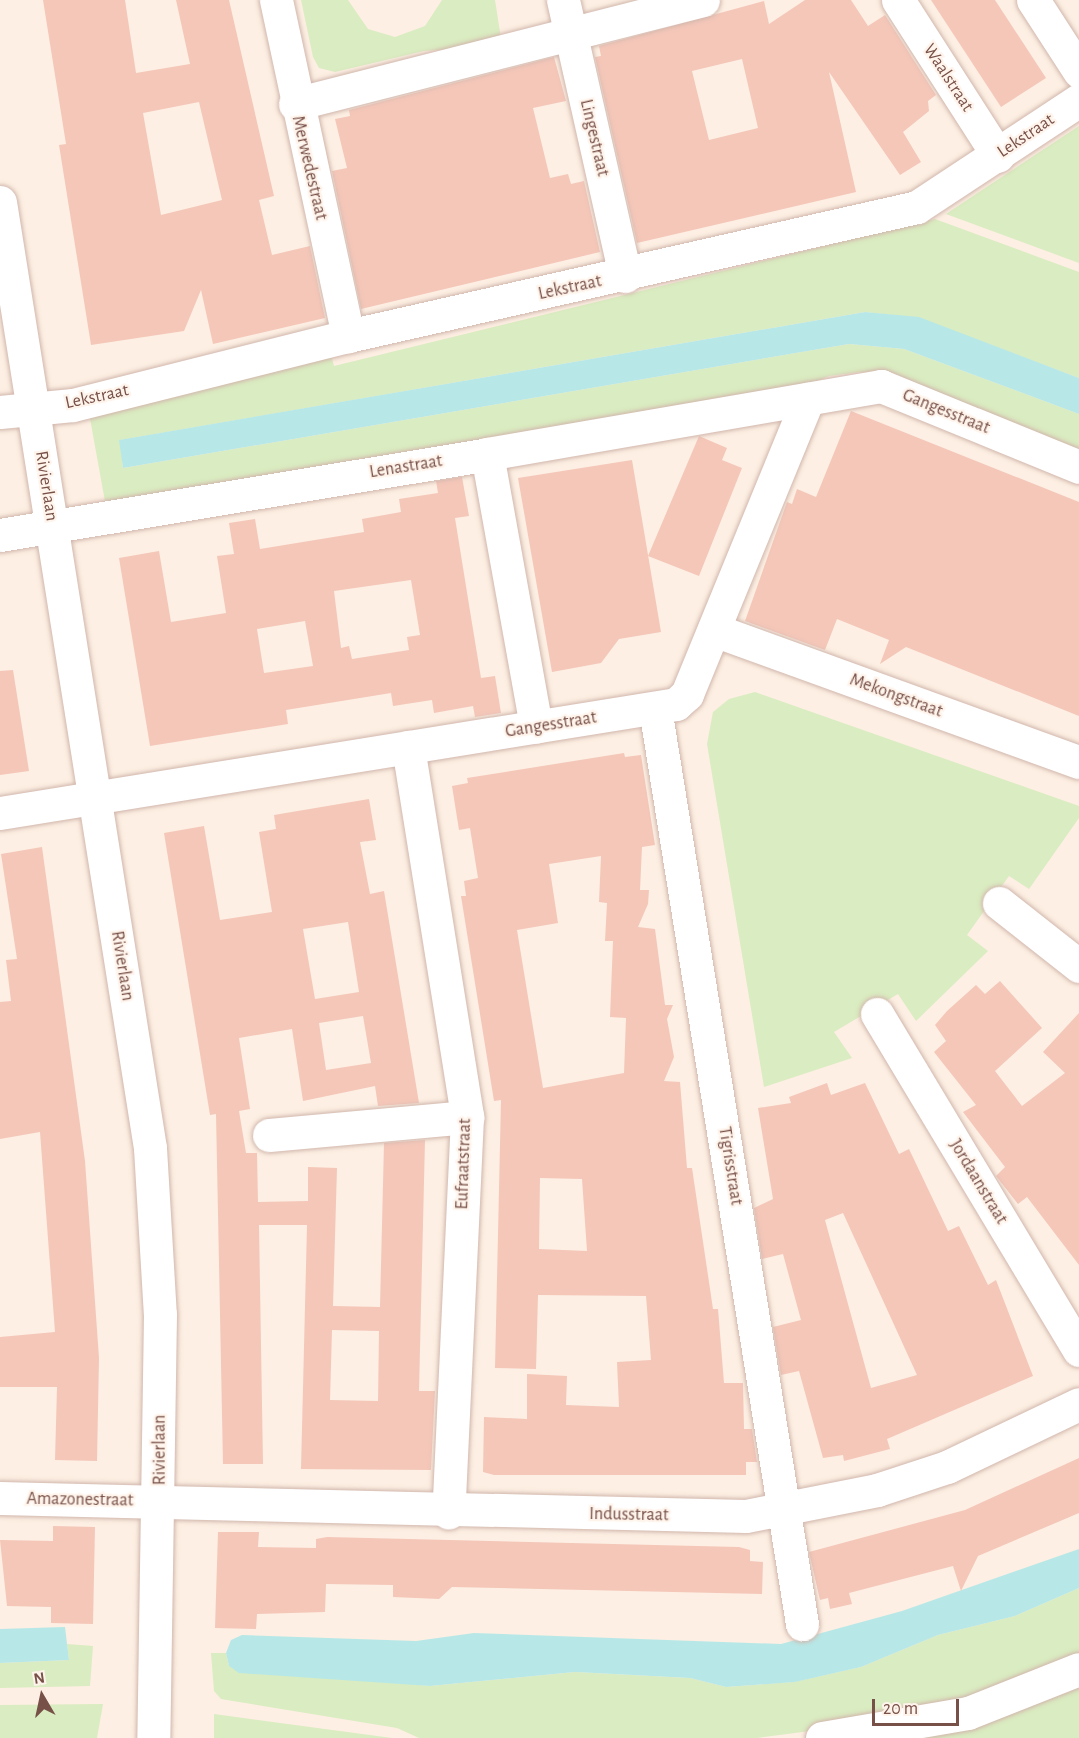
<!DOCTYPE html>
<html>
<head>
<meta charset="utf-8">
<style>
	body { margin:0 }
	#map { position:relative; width:1079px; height:1738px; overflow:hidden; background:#fdefe3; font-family:"Alegreya Sans",sans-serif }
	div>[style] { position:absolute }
	.green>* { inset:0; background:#daecc1 }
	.water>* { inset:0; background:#b7e8e7 }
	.building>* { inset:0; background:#f4c7b9 }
	.roads { filter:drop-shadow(0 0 2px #d1b6ac) drop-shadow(0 0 2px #d1b6ac) }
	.minor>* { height:33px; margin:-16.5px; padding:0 16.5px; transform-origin:16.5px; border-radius:16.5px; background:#fff }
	span { translate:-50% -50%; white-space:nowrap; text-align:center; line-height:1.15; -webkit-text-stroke:4.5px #fff4eb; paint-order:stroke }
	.street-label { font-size:18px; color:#775048 }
	.north { position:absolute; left:12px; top:1666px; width:60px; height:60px; -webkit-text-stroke:4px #fff4eb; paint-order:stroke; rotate:351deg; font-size:16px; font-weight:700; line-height:24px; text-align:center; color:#775048 }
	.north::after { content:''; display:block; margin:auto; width:21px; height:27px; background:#775048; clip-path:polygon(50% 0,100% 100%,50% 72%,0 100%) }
	.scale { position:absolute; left:872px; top:1699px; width:87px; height:27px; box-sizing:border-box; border:3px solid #775048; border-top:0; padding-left:8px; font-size:18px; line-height:21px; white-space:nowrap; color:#775048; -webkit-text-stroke:4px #fff4eb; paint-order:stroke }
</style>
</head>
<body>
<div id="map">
	<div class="green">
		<i style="clip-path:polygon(301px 0,348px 0,368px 29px,395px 37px,425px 26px,442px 0,495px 0,502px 45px,424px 51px,335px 72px,319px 68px,313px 57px)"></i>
		<i style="clip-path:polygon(1079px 126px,1079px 263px,946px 214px,976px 194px)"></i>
		<i style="clip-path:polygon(935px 219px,1079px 272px,1079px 378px,919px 318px,865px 312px,120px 440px,123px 468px,849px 344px,904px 349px,1079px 414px,1079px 450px,891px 376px,860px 372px,829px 376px,791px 393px,106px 507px,89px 413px,331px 355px,334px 366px)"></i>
		<i style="clip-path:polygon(755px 692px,1079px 806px,1079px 818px,1029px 889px,1009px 876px,967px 935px,988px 951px,916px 1021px,898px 994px,834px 1032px,852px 1058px,764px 1087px,707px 744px,713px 712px,729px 699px)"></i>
		<i style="clip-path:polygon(1079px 1588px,1079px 1661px,918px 1717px,757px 1738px,419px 1738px,397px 1728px,221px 1699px,214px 1691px,211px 1653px,226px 1653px,229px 1666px,430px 1686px,575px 1672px,690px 1678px,726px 1687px,794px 1682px,861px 1667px,938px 1635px,1015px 1616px)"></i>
		<i style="clip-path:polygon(67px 1644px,93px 1646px,90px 1686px,0 1688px,0 1663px,69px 1660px)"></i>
		<i style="clip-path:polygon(1079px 1681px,1079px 1738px,903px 1738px)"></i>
		<i style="clip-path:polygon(103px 1704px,97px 1738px,0 1738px,0 1705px)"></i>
		<i style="clip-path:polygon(214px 1714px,392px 1738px,214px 1738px)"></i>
	</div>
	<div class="water">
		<i style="clip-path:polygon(865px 312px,919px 317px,1079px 378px,1079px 414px,904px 349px,849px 344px,123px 468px,119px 440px)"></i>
		<i style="clip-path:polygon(1079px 1549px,1079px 1588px,1015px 1616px,938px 1635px,861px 1667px,795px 1682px,726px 1687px,690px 1678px,575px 1672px,430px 1686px,239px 1673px,229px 1666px,226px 1653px,231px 1640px,242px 1635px,416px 1641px,474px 1633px,781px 1644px,902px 1611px)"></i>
		<i style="clip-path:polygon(65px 1627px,69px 1660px,0 1663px,0 1629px)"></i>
	</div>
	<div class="building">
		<i style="clip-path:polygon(evenodd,43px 0,125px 0,136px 73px,190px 64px,176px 0,229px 0,274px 196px,259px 200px,272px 255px,310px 246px,325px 318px,213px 344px,201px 290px,184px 331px,91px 345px,59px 145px,66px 144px,43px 0,199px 102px,222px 200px,161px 215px,143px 113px,199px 102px)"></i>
		<i style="clip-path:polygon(evenodd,805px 0,851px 0,868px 26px,885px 15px,936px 95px,928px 101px,929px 111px,903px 132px,921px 162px,900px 175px,829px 72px,856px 192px,637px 243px,595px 57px,601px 56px,599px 46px,764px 1px,769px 24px,805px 0,742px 59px,758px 128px,709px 140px,692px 71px,742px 59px)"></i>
		<i style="clip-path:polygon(931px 0,995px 0,1046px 78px,1001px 107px)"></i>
		<i style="clip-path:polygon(554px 57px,566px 101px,533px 108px,550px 178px,568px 174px,571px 184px,584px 181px,600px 252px,361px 309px,332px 171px,347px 168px,335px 119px,350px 116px,349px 110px)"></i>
		<i style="clip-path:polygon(851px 411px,1079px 502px,1079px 716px,906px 647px,880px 664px,889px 640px,837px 619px,825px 650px,745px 621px,787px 502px,792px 504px,797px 489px,816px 497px)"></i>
		<i style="clip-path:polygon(699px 436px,727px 448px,722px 460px,742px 468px,699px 576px,648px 556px)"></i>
		<i style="clip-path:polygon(632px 460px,661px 632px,619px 639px,601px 663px,552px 672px,518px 478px)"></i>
		<i style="clip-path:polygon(evenodd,462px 477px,469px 516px,455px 518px,470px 611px,481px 678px,495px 676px,501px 713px,475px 717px,473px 706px,434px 713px,432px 700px,393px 706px,391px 693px,286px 710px,288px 724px,150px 746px,119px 558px,159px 551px,171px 622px,226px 613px,217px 556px,234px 554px,229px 523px,255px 519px,260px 549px,364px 532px,362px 519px,401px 512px,399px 499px,438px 493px,436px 481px,462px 477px,411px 580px,420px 635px,407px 637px,409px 650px,352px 659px,349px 646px,341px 648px,334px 591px,411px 580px,462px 477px,305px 621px,313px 666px,264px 673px,257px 629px,305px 621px)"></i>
		<i style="clip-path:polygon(13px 670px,29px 771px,0 775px,0 671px)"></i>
		<i style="clip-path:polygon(evenodd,624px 753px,625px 757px,641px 755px,655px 845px,642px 847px,640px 890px,649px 890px,648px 904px,638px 927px,655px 929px,665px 1005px,673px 1005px,667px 1019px,674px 1057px,664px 1081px,680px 1082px,687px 1168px,692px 1168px,713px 1309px,718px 1309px,724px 1383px,743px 1383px,744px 1429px,752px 1429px,757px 1462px,746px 1462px,746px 1475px,494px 1475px,483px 1472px,484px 1417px,527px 1419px,527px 1374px,567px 1376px,566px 1405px,619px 1407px,617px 1362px,651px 1360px,646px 1296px,538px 1295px,536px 1369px,495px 1368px,501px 1100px,494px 1101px,461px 896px,466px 896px,464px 881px,478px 878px,470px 828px,459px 830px,452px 786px,468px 783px,467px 778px,624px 753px,601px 856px,599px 902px,607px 903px,605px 941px,613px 941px,610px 1017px,626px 1018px,624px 1073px,543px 1088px,517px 930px,558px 923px,549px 864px,601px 856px,624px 753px,540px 1178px,582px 1179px,587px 1251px,539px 1249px,540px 1178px)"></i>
		<i style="clip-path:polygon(evenodd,369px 799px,376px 840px,360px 842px,370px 894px,384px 891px,419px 1103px,378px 1106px,375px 1086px,303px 1101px,292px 1029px,239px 1038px,250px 1109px,239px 1111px,246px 1153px,257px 1153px,258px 1202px,308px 1201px,308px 1167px,337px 1168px,333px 1306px,380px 1307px,384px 1143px,425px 1140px,419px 1391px,435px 1391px,431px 1470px,301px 1469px,307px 1225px,259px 1225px,263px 1464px,223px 1464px,216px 1114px,210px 1115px,164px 833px,204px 826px,220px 920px,272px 912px,259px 832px,276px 829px,274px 815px,369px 799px,348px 922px,359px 992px,315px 999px,303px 929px,348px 922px,369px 799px,363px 1016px,371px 1063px,326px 1070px,319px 1023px,363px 1016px,369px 799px,332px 1330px,379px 1331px,378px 1401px,330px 1400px,332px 1330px)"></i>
		<i style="clip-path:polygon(42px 847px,85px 1161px,99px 1358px,97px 1461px,55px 1460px,57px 1387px,0 1387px,0 1337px,55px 1332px,40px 1132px,0 1139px,0 1002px,11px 1001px,6px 960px,17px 959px,1px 854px)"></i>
		<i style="clip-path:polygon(1000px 981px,1042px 1028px,995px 1071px,1022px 1106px,1065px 1073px,1043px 1052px,1079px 1013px,1079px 1265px,1027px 1197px,1018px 1204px,996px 1176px,1005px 1167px,963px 1112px,976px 1105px,934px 1052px,946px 1041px,935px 1025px,947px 1011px,976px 985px,985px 994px)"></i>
		<i style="clip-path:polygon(evenodd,827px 1083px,831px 1095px,865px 1083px,899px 1154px,909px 1149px,948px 1231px,959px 1226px,988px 1285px,996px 1280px,1033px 1376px,887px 1439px,890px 1449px,844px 1461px,843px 1455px,823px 1458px,799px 1371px,781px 1375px,773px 1327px,801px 1320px,783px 1254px,762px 1259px,754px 1208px,773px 1199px,758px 1108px,791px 1103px,789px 1097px,827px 1083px,843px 1213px,917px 1375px,871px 1388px,825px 1220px,843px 1213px)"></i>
		<i style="clip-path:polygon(1079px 1458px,1079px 1513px,978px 1556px,961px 1591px,953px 1566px,849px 1593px,852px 1604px,830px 1609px,828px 1598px,820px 1600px,809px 1552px,965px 1510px)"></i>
		<i style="clip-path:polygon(53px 1526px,95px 1527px,93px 1624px,51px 1623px,51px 1607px,7px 1606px,0 1540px,53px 1541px)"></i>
		<i style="clip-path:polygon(218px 1532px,259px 1532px,258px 1547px,316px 1548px,316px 1539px,327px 1537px,739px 1547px,750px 1550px,750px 1561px,763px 1562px,762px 1594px,452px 1587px,439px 1599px,393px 1597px,393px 1585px,326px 1584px,325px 1612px,257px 1614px,256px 1629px,215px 1628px)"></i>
	</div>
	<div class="roads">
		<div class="minor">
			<i style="left:276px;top:0;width:344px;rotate:77.9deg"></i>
			<i style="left:563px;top:0;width:283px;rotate:77.3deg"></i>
			<i style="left:898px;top:0;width:185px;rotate:57.3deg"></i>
			<i style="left:1033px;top:0;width:85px;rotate:57.1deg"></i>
			<i style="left:295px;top:104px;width:421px;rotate:-14.3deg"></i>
			<i style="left:0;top:202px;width:958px;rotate:80.99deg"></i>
			<i style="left:150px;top:1148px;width:166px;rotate:86.6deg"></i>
			<i style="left:160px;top:1314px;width:424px;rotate:90.9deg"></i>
			<i style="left:0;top:412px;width:73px;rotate:-5.5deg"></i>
			<i style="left:73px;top:405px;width:284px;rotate:-14.1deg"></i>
			<i style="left:348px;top:336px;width:583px;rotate:-12.77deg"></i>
			<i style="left:917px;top:207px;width:194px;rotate:-33.4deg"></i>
			<i style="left:487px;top:454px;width:400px;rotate:-9.8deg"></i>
			<i style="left:881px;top:386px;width:214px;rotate:22.2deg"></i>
			<i style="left:0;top:535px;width:494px;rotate:-9.4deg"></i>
			<i style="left:487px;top:454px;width:277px;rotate:79.8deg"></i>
			<i style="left:714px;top:630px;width:388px;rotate:19.9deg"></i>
			<i style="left:655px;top:708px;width:928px;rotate:80.88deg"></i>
			<i style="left:408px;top:747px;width:375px;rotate:80.9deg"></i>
			<i style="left:467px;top:1117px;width:396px;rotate:92.7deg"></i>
			<i style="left:0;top:813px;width:685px;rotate:-9.16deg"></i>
			<i style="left:676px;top:704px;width:15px;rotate:-42deg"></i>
			<i style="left:687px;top:694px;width:319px;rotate:-67.7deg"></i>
			<i style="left:999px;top:903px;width:102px;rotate:38.2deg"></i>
			<i style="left:877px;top:1014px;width:392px;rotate:59deg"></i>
			<i style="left:269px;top:1135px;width:199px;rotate:-5.2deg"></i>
			<i style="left:0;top:1498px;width:746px;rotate:1.38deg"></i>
			<i style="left:746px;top:1516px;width:134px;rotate:-11.2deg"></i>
			<i style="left:877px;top:1490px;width:74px;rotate:-18.2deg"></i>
			<i style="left:947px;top:1467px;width:146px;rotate:-25.5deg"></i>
			<i style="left:822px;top:1738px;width:148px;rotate:-9.7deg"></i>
			<i style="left:968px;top:1713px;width:119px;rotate:-21.6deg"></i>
		</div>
	</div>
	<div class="street-label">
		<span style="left:948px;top:78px;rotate:57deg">Waalstraat</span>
		<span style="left:1026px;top:136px;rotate:-34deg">Lekstraat</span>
		<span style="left:594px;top:138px;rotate:77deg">Lingestraat</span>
		<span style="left:309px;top:168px;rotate:77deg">Merwedestraat</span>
		<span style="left:570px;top:288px;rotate:-12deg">Lekstraat</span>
		<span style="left:97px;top:397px;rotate:-12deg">Lekstraat</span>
		<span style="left:946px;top:412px;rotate:22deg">Gangesstraat</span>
		<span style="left:406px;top:467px;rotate:-9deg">Lenastraat</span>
		<span style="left:46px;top:486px;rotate:81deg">Rivierlaan</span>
		<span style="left:896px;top:696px;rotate:20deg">Mekongstraat</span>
		<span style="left:551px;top:725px;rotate:-9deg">Gangesstraat</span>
		<span style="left:122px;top:966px;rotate:81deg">Rivierlaan</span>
		<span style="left:464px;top:1164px;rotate:-88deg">Eufraatstraat</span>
		<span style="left:730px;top:1166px;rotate:81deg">Tigrisstraat</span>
		<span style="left:978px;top:1182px;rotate:59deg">Jordaanstraat</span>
		<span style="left:160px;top:1450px;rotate:-90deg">Rivierlaan</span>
		<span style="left:80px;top:1500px;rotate:1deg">Amazonestraat</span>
		<span style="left:629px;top:1515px;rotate:1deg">Indusstraat</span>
	</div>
	<div class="north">N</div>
	<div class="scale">20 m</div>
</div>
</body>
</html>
